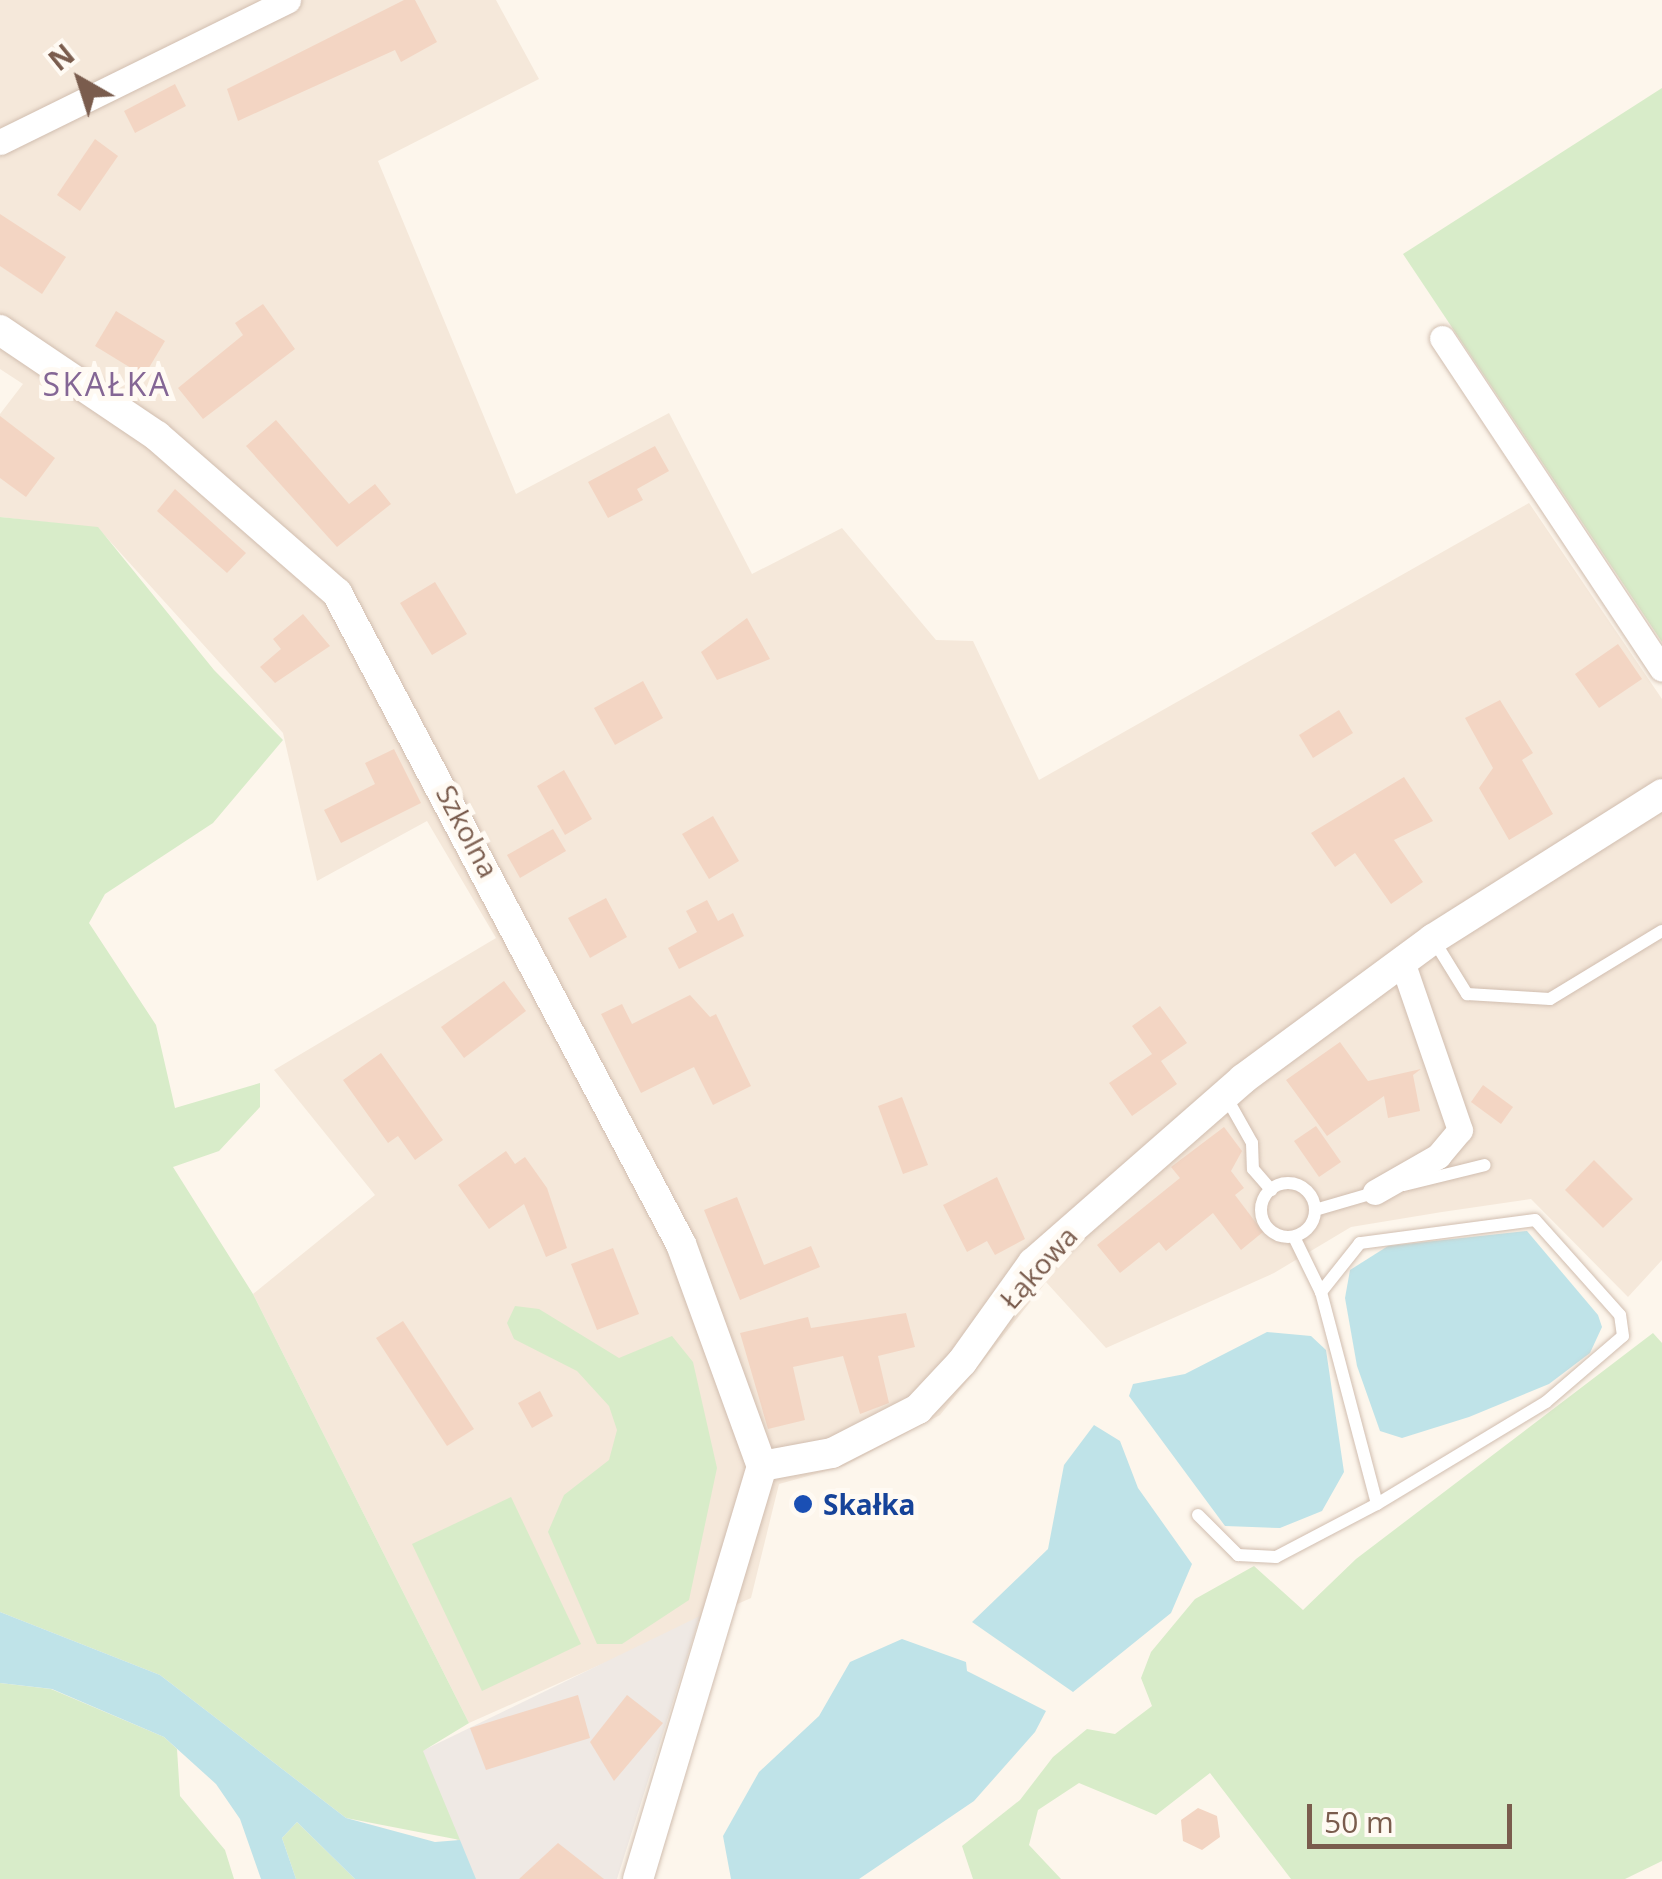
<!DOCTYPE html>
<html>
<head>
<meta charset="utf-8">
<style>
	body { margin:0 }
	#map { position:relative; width:1662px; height:1879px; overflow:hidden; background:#fdf6ec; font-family:"Open Sans",sans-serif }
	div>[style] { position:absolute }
	.residential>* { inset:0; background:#f5e8da }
	.industrial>* { inset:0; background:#efe9e4 }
	.green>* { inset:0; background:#d8ecc9 }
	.water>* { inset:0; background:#bfe3e8 }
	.building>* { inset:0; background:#f3d5c3 }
	.roads { filter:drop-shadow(0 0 2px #d1beb0) drop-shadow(0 0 2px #d1beb0) }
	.service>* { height:12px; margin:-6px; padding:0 6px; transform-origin:6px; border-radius:6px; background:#fff }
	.service>.ring { margin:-6px; padding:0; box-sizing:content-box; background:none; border:12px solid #fff; border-radius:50% }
	.minor>* { height:25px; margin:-12.5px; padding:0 12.5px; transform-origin:12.5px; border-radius:12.5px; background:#fff }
	.tertiary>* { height:30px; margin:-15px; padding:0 15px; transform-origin:15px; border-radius:15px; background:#fff }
	.dots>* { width:28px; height:28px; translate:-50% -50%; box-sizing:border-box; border:5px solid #fffaf3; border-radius:50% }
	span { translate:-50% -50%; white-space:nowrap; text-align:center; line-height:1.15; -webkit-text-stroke:10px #fffaf3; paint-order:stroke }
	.street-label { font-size:28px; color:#7a5c4d }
	.transit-label { font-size:28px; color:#164399; font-weight:700 }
	.left { translate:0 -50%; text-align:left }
	.quarter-label { font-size:32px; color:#846695; letter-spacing:2.5px }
	.north { position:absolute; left:30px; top:30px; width:100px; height:100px; -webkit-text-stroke:8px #fffaf3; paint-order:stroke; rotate:321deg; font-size:28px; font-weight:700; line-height:40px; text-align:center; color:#7a5c4d }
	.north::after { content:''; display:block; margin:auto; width:35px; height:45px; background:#7a5c4d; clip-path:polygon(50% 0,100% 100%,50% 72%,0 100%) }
	.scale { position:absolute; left:1307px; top:1804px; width:205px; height:45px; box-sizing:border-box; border:5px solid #7a5c4d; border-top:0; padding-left:12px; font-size:30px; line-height:35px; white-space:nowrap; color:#7a5c4d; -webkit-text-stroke:8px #fffaf3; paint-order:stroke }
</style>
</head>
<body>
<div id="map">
	<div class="residential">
		<i style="clip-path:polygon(0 0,496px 0,539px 79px,378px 161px,516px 494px,669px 413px,752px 574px,842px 528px,936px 640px,973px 641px,1039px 780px,1529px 503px,1662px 699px,1662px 1260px,1628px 1297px,1531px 1199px,1442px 1212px,1351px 1227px,1274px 1273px,1106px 1348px,1046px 1282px,940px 1415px,844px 1466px,779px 1484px,751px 1598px,469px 1723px,253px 1294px,375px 1195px,274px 1070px,496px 938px,427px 821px,317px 881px,283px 733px,98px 528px,0 517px,0 414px,23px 384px,0 369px)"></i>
	</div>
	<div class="industrial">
		<i style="clip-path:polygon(700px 1616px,617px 1879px,472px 1879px,422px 1751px)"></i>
	</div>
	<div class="green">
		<i style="clip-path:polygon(1662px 88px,1662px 642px,1403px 254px)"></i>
		<i style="clip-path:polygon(0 517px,98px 527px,214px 670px,283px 740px,213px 823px,105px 894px,89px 923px,156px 1025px,175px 1108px,260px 1083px,260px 1107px,219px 1151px,173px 1167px,253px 1294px,469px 1723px,423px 1751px,460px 1840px,346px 1818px,160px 1675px,0 1612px)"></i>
		<i style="clip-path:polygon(515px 1306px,539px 1309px,619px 1358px,672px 1336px,693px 1362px,717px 1468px,689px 1600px,622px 1644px,597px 1644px,548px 1532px,564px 1495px,609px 1460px,617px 1430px,609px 1406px,577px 1371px,514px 1339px,507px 1323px)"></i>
		<i style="clip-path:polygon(1653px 1333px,1662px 1343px,1662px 1861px,1625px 1879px,1291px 1879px,1210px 1773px,1156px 1815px,1079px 1783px,1038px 1810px,1029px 1845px,1061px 1879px,973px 1879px,962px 1846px,1020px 1800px,1053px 1757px,1087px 1729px,1115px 1734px,1152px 1706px,1141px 1678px,1151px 1652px,1195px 1599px,1254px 1566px,1303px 1610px,1356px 1559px)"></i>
		<i style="clip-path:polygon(511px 1497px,581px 1644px,482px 1691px,412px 1544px)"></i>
		<i style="clip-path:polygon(0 1683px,51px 1689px,164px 1737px,177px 1749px,180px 1796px,225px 1850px,234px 1879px,0 1879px)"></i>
		<i style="clip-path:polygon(297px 1822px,355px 1879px,296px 1879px,282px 1838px)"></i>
	</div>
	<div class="water">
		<i style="clip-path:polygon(1527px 1231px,1598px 1315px,1602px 1327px,1590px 1353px,1549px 1384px,1469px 1417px,1402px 1438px,1380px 1431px,1357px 1366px,1345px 1298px,1350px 1270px,1388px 1246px)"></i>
		<i style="clip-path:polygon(1267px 1332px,1311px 1336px,1326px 1350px,1344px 1472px,1322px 1511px,1280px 1528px,1225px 1526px,1129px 1396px,1133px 1384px,1185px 1374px)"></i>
		<i style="clip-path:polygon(1094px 1425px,1120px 1441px,1138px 1488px,1192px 1564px,1171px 1613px,1073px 1692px,972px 1622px,1048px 1549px,1064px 1465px)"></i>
		<i style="clip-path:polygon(0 1612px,160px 1675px,346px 1818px,435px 1842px,460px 1840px,476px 1879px,355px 1879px,297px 1822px,282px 1838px,296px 1879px,261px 1879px,240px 1819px,216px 1784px,164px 1737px,52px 1689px,0 1683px)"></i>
		<i style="clip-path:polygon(902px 1639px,966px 1662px,967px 1671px,1046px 1711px,1035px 1732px,974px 1801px,859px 1879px,731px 1879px,723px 1836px,759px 1772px,819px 1716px,850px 1662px)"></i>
	</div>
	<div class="building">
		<i style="clip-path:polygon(404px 0,415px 0,437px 42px,401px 62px,395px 50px,238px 121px,227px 89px)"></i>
		<i style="clip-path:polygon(175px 84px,186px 106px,135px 133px,124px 111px)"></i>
		<i style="clip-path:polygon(95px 139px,118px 156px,80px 211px,57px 195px)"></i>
		<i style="clip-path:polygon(0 214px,66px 257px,42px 294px,0 266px)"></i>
		<i style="clip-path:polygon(263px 304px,295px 349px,203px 419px,178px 388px,243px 335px,235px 323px)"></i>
		<i style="clip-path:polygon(116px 311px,165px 341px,144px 376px,95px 346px)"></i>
		<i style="clip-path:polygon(0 416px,55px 458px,26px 497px,0 478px)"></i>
		<i style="clip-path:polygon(276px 420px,349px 504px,375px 484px,391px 504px,337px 547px,246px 446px)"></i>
		<i style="clip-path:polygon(655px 446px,669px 471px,637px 489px,643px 500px,608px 518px,588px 482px)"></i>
		<i style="clip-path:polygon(175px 489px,246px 553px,227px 573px,157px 511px)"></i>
		<i style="clip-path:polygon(435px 582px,467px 634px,432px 655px,400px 603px)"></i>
		<i style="clip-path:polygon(303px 614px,330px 646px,275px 683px,260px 667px,281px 649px,273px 639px)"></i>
		<i style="clip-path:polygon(747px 618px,770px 659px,717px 680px,701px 652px)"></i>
		<i style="clip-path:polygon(1618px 644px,1642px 679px,1599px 708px,1575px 674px)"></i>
		<i style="clip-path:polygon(643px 681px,663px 718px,615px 745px,594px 708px)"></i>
		<i style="clip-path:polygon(1500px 700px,1533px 753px,1522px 760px,1553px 814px,1509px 840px,1479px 788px,1493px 768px,1465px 718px)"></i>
		<i style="clip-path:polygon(1339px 710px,1353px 733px,1313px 758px,1299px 735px)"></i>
		<i style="clip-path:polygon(394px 749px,421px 803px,341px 843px,324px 810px,375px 784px,365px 763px)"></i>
		<i style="clip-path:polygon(564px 770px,592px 819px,565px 835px,537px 786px)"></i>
		<i style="clip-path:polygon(1404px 777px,1433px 821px,1394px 840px,1423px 882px,1391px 904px,1355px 853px,1335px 867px,1311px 833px)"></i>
		<i style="clip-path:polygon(713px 816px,739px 861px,709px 879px,682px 834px)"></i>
		<i style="clip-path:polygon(553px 829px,566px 851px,520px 878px,507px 855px)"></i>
		<i style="clip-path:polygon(606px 898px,627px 937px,590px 958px,568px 918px)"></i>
		<i style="clip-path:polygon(707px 900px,718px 921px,733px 913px,744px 936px,679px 969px,668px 948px,697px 932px,686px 911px)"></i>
		<i style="clip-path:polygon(504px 981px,526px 1011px,464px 1058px,441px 1027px)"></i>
		<i style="clip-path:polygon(690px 995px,710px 1017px,716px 1014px,751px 1086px,713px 1105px,694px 1067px,641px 1093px,601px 1014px,622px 1004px,632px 1024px)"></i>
		<i style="clip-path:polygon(1160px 1006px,1187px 1043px,1161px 1061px,1177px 1084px,1132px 1116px,1109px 1083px,1152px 1054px,1132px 1026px)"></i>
		<i style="clip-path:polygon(1340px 1042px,1368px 1081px,1421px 1069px,1413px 1075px,1420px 1111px,1388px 1118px,1384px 1096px,1327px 1136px,1286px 1080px)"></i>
		<i style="clip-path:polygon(381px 1053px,443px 1140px,415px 1160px,398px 1136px,388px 1143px,343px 1080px)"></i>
		<i style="clip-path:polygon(1483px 1085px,1513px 1107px,1501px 1124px,1471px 1102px)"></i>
		<i style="clip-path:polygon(902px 1097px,928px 1165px,903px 1174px,878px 1106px)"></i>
		<i style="clip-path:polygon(1316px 1126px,1341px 1162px,1319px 1177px,1294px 1141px)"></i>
		<i style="clip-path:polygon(1224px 1127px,1242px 1151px,1231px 1171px,1244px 1188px,1235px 1195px,1263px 1232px,1241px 1250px,1213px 1213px,1166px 1251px,1159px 1242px,1120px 1273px,1097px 1245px,1180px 1178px,1171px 1167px)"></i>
		<i style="clip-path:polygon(506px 1151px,515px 1164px,525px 1157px,547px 1188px,567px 1248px,546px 1257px,524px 1204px,489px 1229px,458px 1185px)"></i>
		<i style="clip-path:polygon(1594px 1160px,1633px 1199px,1603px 1228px,1565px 1190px)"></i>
		<i style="clip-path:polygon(997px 1177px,1025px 1239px,995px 1255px,987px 1241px,967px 1252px,943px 1205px)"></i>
		<i style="clip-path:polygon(737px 1197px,764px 1265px,811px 1246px,820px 1267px,740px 1300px,704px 1210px)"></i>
		<i style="clip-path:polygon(613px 1248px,639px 1314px,597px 1330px,571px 1264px)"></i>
		<i style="clip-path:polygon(906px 1313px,915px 1347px,878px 1356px,889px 1403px,860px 1414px,843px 1356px,793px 1367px,805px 1420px,768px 1429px,740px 1333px,808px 1317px,811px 1328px)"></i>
		<i style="clip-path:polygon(403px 1321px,474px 1429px,447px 1446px,376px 1338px)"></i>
		<i style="clip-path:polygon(540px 1391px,553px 1416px,532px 1428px,518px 1403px)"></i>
		<i style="clip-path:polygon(578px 1695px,590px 1738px,486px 1770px,470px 1728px)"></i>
		<i style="clip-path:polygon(627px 1695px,663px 1723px,614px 1781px,590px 1742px)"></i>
		<i style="clip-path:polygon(1198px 1808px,1217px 1816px,1220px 1837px,1202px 1850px,1183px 1841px,1181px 1820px)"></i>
		<i style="clip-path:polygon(558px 1843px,604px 1879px,519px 1879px)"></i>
	</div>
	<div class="roads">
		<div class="service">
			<i style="left:1433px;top:939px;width:65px;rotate:58.3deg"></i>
			<i style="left:1467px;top:994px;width:83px;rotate:3.4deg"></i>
			<i style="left:1550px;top:999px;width:131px;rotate:-31.3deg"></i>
			<i style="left:1225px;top:1095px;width:55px;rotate:60.6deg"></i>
			<i style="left:1252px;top:1143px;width:26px;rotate:88deg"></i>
			<i style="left:1253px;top:1169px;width:28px;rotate:49deg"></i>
			<i class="ring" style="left:1261px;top:1183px;width:42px;height:42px"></i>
			<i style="left:1404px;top:1185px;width:83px;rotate:-13.9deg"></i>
			<i style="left:1315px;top:1210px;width:68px;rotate:-16.3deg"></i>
			<i style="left:1294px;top:1237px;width:61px;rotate:63.9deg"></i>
			<i style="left:1321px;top:1292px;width:219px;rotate:75.2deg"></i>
			<i style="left:1377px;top:1504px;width:197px;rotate:-31.1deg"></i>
			<i style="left:1546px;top:1402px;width:101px;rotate:-40.6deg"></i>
			<i style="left:1623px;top:1336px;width:21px;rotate:-98deg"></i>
			<i style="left:1620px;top:1315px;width:127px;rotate:-131.8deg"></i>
			<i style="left:1535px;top:1220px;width:177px;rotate:172.5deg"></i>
			<i style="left:1360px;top:1243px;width:63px;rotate:128.5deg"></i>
			<i style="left:1198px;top:1515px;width:57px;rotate:45deg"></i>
			<i style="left:1238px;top:1555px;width:38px;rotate:3deg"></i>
			<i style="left:1276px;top:1557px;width:114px;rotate:-27.7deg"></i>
		</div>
		<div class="minor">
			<i style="left:0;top:142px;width:321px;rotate:-26.2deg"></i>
			<i style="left:1442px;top:338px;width:397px;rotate:56.4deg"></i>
			<i style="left:1375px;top:1192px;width:73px;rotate:-29.7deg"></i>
			<i style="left:1438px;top:1156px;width:34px;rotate:-50deg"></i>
			<i style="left:1460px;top:1130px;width:178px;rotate:-109deg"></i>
		</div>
		<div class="tertiary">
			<i style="left:0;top:330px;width:189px;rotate:34deg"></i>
			<i style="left:157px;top:436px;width:239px;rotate:41.1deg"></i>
			<i style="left:337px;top:593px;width:736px;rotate:62.15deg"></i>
			<i style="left:681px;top:1244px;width:236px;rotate:70deg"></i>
			<i style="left:762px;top:1466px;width:431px;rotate:106.7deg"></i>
			<i style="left:762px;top:1466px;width:71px;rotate:-10.5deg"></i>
			<i style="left:832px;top:1453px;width:97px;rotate:-27.1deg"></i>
			<i style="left:918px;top:1409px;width:64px;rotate:-46.9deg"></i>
			<i style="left:962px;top:1362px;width:122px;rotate:-54.4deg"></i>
			<i style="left:1033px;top:1263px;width:279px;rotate:-41.2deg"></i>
			<i style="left:1243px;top:1079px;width:236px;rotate:-36.4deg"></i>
			<i style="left:1433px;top:939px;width:271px;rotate:-32.3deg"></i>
		</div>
	</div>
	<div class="dots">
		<i style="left:803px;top:1504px;background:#1a4fb4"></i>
	</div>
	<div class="street-label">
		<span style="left:468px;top:831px;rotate:62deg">Szkolna</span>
		<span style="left:1038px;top:1267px;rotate:-48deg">Łąkowa</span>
	</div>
	<div class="transit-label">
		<span class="left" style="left:823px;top:1504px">Skałka</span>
	</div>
	<div class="quarter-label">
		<span style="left:107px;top:384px">SKAŁKA</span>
	</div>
	<div class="north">N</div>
	<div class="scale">50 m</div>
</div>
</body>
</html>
